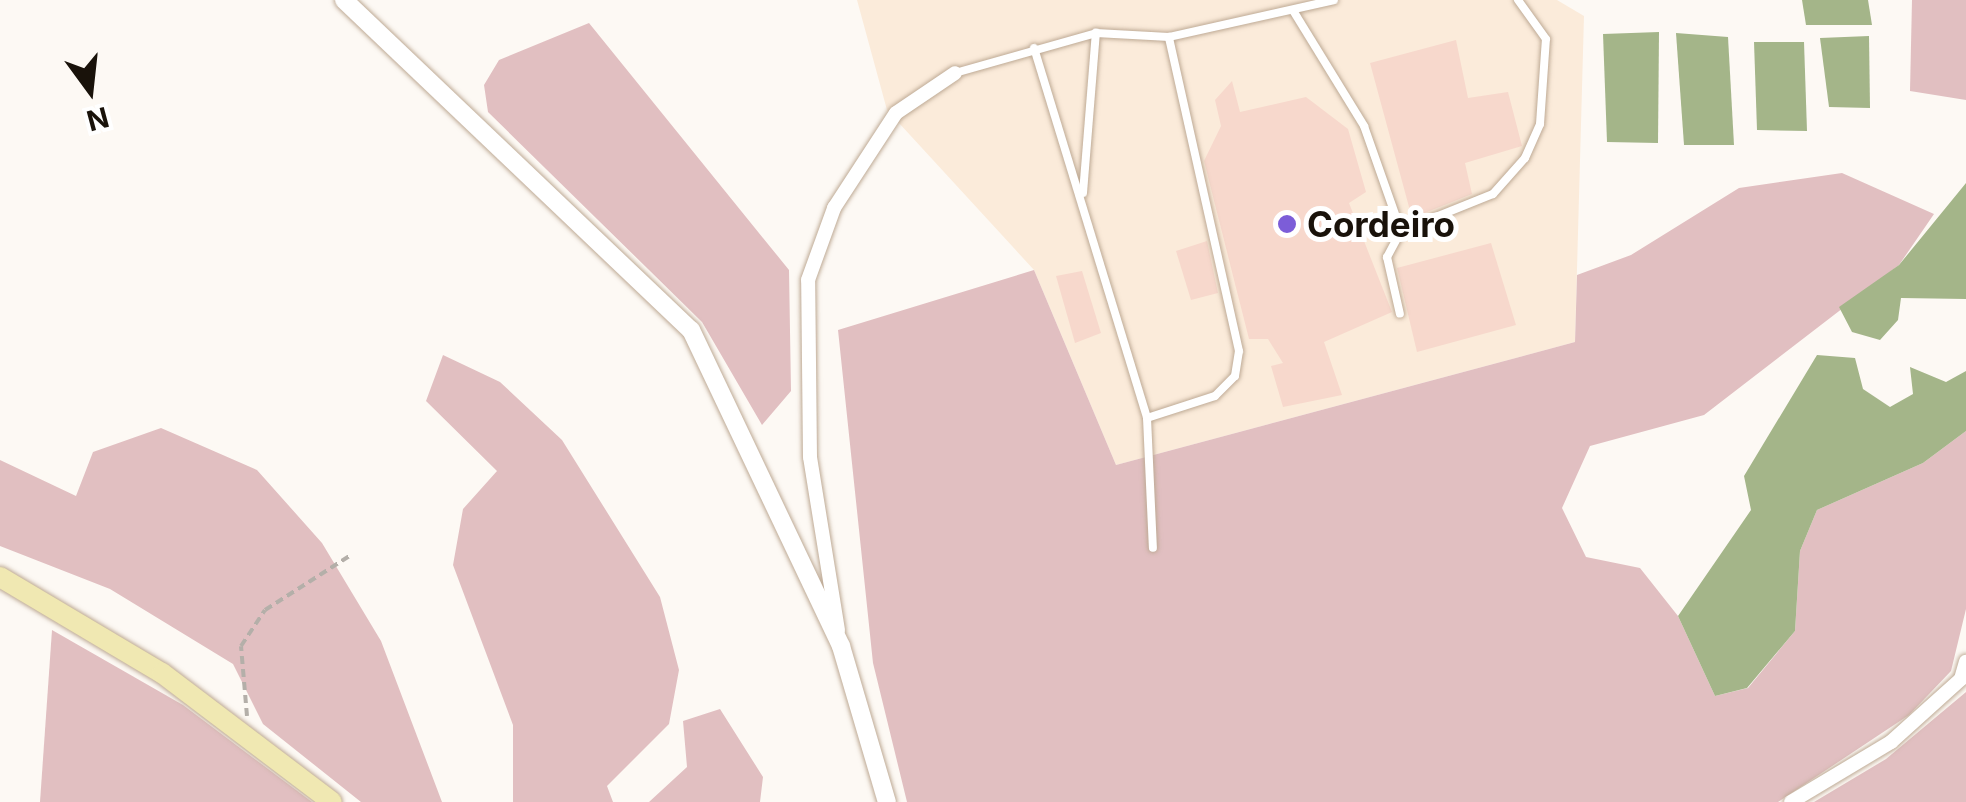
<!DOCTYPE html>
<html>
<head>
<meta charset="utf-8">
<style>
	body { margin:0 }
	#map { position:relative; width:1966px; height:802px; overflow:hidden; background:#fdf9f4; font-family:Inter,sans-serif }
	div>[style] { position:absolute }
	.built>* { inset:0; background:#fbebda }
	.green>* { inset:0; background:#e1bfc1 }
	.water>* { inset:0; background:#a4b589 }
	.building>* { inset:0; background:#f7d8cc }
	.path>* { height:4px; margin-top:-2px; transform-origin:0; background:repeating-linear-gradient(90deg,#b4afa9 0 8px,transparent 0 13px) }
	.roads { filter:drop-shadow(0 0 2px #beaa95) drop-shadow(0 0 2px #beaa95) }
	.service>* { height:8px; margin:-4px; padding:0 4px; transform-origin:4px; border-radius:4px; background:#fff }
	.minor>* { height:14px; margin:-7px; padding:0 7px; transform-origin:7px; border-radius:7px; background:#fff }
	.tertiary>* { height:18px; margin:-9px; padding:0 9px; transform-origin:9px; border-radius:9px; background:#fff }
	.secondary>* { height:20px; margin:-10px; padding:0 10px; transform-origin:10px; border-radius:10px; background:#f0e8b2 }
	.dots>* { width:28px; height:28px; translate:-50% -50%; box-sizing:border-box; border:5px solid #fff; border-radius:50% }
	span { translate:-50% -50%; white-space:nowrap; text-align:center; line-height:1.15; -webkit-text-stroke:10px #fff; paint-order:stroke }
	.poi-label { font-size:35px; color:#19120a; font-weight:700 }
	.left { translate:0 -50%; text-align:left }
	.north { position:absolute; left:40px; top:40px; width:100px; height:100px; -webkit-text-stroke:8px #fff; paint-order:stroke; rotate:165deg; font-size:28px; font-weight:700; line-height:40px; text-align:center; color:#19120a }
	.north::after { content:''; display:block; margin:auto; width:35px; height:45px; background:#19120a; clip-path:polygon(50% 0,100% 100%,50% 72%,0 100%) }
</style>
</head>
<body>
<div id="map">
	<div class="built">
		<i style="clip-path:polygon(857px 0,1557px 0,1584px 16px,1575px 342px,1116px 465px,1034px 270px,887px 110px)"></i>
	</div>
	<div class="green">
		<i style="clip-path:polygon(1912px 0,1966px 0,1966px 100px,1910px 91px)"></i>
		<i style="clip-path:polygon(589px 23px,789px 270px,791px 391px,762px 425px,702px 322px,488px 112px,484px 85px,499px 60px)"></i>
		<i style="clip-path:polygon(1842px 173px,1934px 214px,1899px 265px,1704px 415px,1590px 446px,1562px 508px,1586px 557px,1640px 568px,1678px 616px,1715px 696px,1748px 688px,1795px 631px,1800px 551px,1817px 510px,1923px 463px,1966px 431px,1966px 609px,1951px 671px,1909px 715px,1778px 802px,907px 802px,873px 663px,838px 330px,1034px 270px,1116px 465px,1575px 342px,1577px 275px,1631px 255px,1739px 188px)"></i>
		<i style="clip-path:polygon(443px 355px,500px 382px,562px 440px,660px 597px,679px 670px,669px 724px,607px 786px,613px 802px,513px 802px,513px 725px,453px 565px,463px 509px,497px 471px,426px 401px)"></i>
		<i style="clip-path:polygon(161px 428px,257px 470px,322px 543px,381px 641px,442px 802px,361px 802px,263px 724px,233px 664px,110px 589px,0 546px,0 460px,76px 496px,93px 452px)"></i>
		<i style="clip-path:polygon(52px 630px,183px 705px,312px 802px,40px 802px)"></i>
		<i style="clip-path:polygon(1966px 692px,1966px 802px,1814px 802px,1886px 759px)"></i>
		<i style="clip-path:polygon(720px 709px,763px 777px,760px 802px,649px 802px,687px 767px,683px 721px)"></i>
	</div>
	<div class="water">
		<i style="clip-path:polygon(1802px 0,1868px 0,1872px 25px,1806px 25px)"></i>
		<i style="clip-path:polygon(1659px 32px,1658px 143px,1607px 142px,1603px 34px)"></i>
		<i style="clip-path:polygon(1676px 33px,1728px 37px,1734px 145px,1684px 145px)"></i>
		<i style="clip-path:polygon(1869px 36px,1870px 108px,1829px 107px,1820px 38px)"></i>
		<i style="clip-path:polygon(1754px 42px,1804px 42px,1807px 131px,1757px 130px)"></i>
		<i style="clip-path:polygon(1966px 183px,1966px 299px,1901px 298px,1898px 320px,1880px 340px,1852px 332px,1839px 307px,1899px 265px)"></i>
		<i style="clip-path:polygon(1817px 355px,1855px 358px,1863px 389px,1890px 407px,1913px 394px,1910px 367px,1946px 382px,1966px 371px,1966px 431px,1923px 463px,1817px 510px,1800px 551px,1795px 631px,1747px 688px,1715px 696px,1678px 616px,1751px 510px,1744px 476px)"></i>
	</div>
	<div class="building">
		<i style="clip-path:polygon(1456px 40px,1468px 98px,1508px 92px,1522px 146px,1465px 163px,1472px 194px,1412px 218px,1370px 63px)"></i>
		<i style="clip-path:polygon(1232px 81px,1240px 112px,1306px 97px,1348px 129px,1366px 192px,1349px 203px,1392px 312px,1324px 342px,1342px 395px,1283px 407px,1271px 366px,1283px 363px,1268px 339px,1249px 339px,1204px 161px,1221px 126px,1215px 100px)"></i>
		<i style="clip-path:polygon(1207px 241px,1218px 293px,1191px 300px,1176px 251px)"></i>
		<i style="clip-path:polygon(1491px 243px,1516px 325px,1417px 352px,1397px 268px)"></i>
		<i style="clip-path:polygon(1082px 271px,1101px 333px,1075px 343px,1056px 276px)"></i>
	</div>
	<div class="path">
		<i style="left:247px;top:716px;width:70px;rotate:-94.9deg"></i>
		<i style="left:241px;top:646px;width:43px;rotate:-56.3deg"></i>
		<i style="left:265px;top:610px;width:102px;rotate:-32.6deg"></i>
	</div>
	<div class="roads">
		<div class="service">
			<i style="left:1294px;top:12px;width:134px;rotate:58.4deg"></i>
			<i style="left:1364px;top:126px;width:111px;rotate:70.6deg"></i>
			<i style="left:1401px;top:231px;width:30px;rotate:118deg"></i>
			<i style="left:1387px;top:257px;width:58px;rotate:77.2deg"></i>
			<i style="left:1034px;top:48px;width:387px;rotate:73deg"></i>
			<i style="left:1147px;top:418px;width:130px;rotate:87.4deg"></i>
			<i style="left:955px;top:73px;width:147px;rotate:-15.8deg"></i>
			<i style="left:1096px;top:33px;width:73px;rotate:3.1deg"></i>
			<i style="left:1169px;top:37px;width:169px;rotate:-12.6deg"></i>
			<i style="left:1083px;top:193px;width:161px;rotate:-85.4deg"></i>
			<i style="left:1401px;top:231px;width:99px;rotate:-21.9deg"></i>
			<i style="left:1493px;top:194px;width:48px;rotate:-48.4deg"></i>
			<i style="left:1525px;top:158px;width:37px;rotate:-66deg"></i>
			<i style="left:1540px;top:124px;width:85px;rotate:-86deg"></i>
			<i style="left:1546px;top:39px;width:48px;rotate:-125.7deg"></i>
			<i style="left:1147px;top:418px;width:71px;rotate:-17.9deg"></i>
			<i style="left:1215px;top:396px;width:28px;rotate:-45deg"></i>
			<i style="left:1235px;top:376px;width:25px;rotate:-81deg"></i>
			<i style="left:1239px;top:351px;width:322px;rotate:-102.6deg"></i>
		</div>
		<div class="minor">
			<i style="left:838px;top:630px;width:175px;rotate:-99.2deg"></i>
			<i style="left:810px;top:457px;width:177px;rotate:-90.6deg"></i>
			<i style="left:808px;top:280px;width:77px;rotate:-70.1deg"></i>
			<i style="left:834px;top:208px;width:113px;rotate:-56.9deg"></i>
			<i style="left:896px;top:113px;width:71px;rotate:-34.1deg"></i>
			<i style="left:1791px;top:802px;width:117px;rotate:-31deg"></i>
			<i style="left:1891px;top:742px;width:94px;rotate:-42deg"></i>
			<i style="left:1961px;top:679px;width:18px;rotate:-74deg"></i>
		</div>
		<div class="tertiary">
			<i style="left:344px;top:0;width:479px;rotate:43.6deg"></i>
			<i style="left:691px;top:330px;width:350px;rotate:64.6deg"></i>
			<i style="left:841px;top:646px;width:163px;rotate:73.6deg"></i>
		</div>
		<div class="secondary">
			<i style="left:0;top:577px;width:188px;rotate:30.7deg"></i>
			<i style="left:162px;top:673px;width:213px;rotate:37.2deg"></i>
		</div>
	</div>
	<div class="dots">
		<i style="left:1287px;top:224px;background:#7c5dd8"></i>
	</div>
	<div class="poi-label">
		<span class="left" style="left:1307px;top:224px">Cordeiro</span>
	</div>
	<div class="north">N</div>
</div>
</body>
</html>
